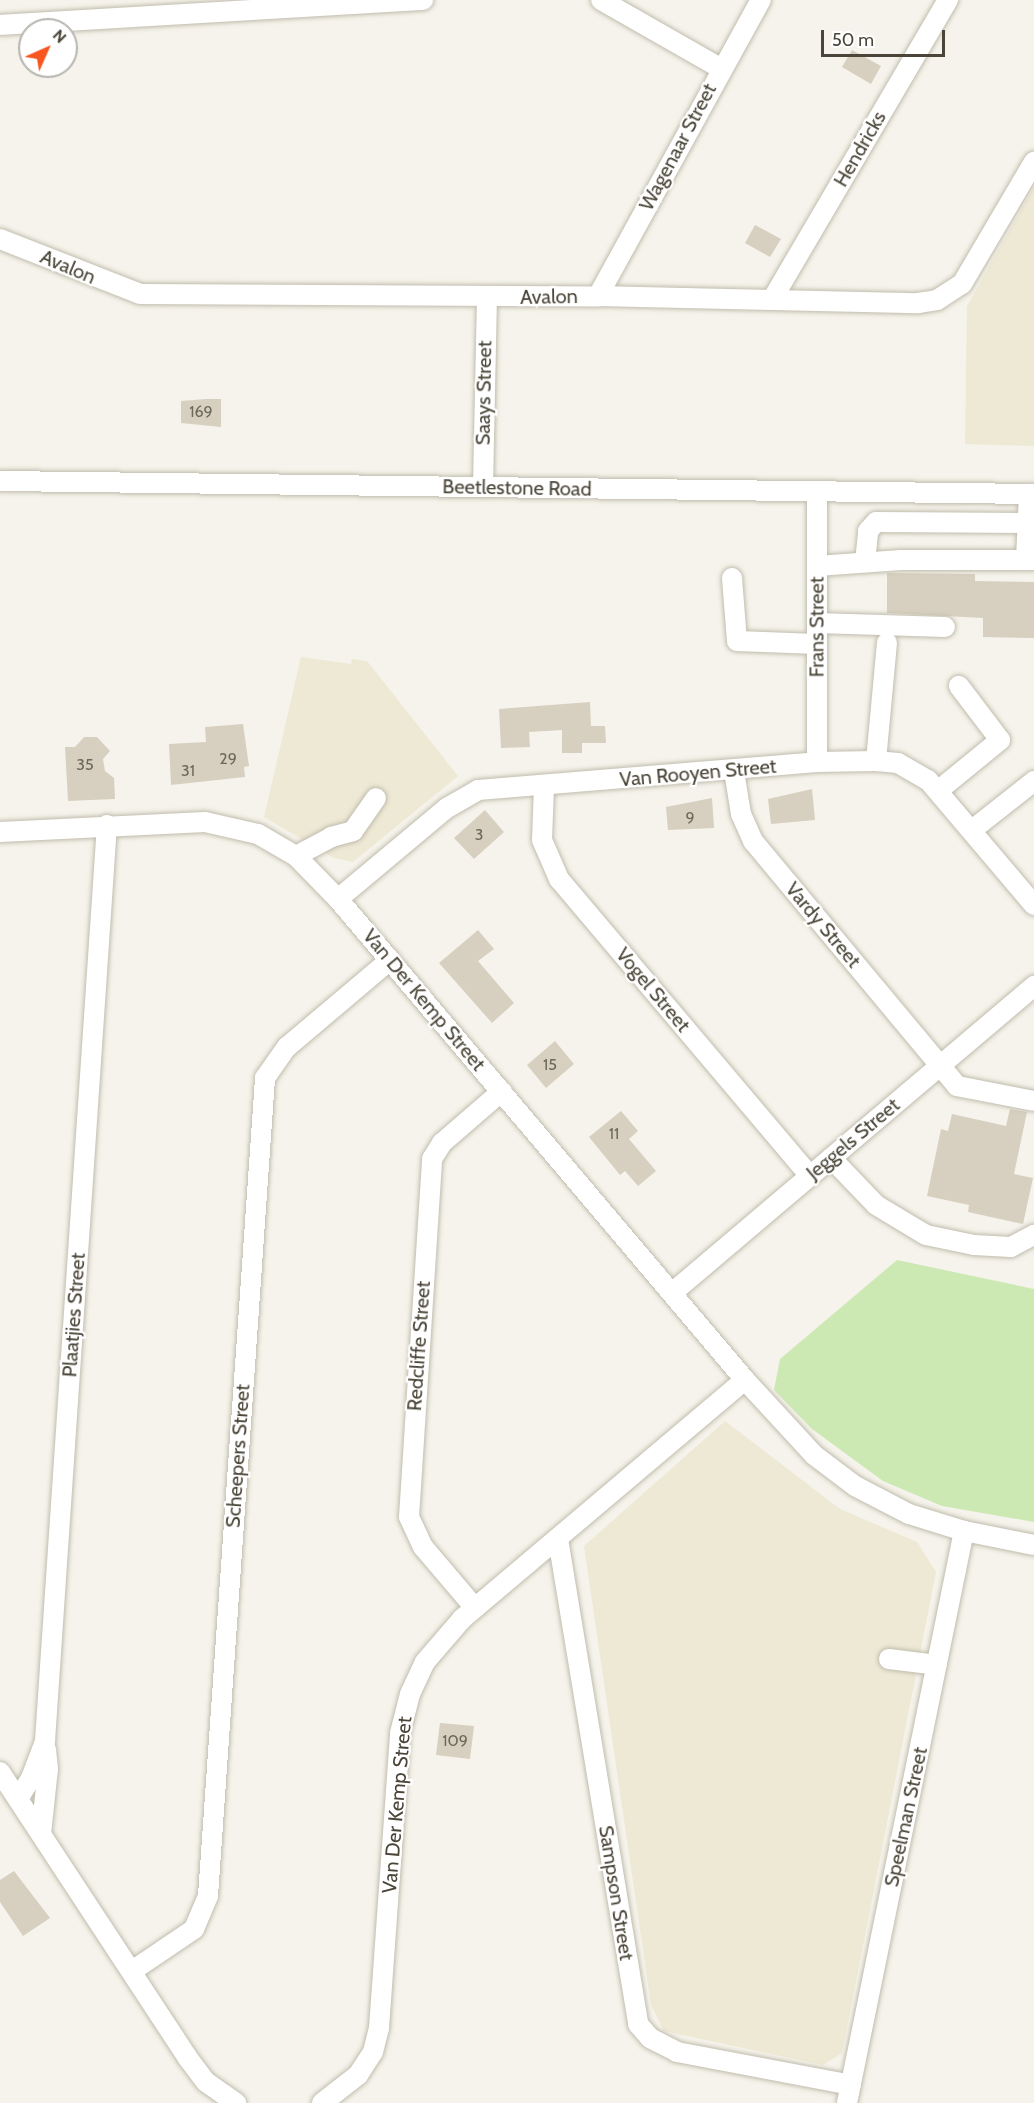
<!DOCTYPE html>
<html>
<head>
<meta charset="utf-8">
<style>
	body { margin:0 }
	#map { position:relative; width:1034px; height:2103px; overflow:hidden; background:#f5f3eb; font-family:Cabin,sans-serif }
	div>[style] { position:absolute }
	.education>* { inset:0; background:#eee9d5 }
	.green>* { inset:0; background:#cce9b4 }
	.building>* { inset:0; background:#d7d0c0 }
	.roads { filter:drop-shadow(0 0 2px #c1bcad) drop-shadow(0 0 2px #c1bcad) }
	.minor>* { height:20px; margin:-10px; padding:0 10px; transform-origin:10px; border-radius:10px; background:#fff }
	span { translate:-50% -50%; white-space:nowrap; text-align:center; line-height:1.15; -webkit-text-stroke:4.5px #fff; paint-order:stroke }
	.number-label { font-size:16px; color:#6d685a }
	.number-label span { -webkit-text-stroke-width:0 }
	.street-label { font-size:20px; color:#4a4538 }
	.north { position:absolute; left:18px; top:18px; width:60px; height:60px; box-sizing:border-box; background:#fff; border:2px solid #b7b5af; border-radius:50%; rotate:45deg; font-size:16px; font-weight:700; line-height:24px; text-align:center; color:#4a4538 }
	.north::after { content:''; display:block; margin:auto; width:21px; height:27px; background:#f8551f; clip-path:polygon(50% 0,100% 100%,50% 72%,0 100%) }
	.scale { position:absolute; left:821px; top:30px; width:124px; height:27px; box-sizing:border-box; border:3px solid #4a4538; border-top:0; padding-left:8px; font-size:18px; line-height:21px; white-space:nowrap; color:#4a4538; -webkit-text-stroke:4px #fff; paint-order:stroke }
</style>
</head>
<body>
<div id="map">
	<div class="education">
		<i style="clip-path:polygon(1034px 187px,1034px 446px,965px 444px,967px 306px)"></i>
		<i style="clip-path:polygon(301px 657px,351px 664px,352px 659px,367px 661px,458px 776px,353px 862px,334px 858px,264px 817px)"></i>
		<i style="clip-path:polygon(725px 1421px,840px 1509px,917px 1542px,936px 1572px,842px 2053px,823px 2065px,664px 2031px,651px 2005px,584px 1546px)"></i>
	</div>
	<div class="green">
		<i style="clip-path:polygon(897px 1260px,1034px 1289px,1034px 1522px,942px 1506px,883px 1481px,812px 1429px,774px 1390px,780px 1359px)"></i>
	</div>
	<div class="building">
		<i style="clip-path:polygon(852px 50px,881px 66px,871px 84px,842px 67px)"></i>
		<i style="clip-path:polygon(755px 225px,781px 239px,770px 257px,745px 243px)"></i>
		<i style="clip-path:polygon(206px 399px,221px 399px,221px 427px,181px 423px,181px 401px)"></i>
		<i style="clip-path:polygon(887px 573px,975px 574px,975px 581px,1034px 582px,1034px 638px,983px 637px,983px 618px,887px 613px)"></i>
		<i style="clip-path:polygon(590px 702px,591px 726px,605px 726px,606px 743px,582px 743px,582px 753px,562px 753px,562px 730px,529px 732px,530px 747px,501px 748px,499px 709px)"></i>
		<i style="clip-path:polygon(243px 724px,249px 766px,244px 767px,245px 777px,171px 785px,169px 744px,206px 742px,205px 727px)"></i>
		<i style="clip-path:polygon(84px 737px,97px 737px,110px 751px,103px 759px,105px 771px,114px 778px,115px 799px,68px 801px,65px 747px,75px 747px)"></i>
		<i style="clip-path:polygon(812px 789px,815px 820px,771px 824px,768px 799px)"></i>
		<i style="clip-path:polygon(712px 798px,714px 828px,668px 830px,666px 807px)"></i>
		<i style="clip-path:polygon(485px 810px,504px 832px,474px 859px,454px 838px)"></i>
		<i style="clip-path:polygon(478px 930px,494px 949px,478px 961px,514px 1003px,492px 1023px,439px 963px)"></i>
		<i style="clip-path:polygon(555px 1041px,574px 1064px,546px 1088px,527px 1065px)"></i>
		<i style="clip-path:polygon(1010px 1109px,1027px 1112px,1014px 1174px,1033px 1178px,1023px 1224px,968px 1212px,969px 1205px,927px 1196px,941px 1129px,948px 1131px,952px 1114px,1006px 1126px)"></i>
		<i style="clip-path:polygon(621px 1111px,638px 1131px,629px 1139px,656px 1171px,638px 1186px,625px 1171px,620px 1175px,589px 1137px)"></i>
		<i style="clip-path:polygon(440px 1723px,474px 1726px,470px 1759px,436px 1755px)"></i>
		<i style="clip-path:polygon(14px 1871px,50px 1918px,23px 1936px,0 1902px,0 1880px)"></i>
	</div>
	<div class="roads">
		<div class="minor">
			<i style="left:601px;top:0;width:137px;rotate:29.7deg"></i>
			<i style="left:0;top:25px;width:424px;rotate:-3.4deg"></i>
			<i style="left:0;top:239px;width:150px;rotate:21.4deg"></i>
			<i style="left:140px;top:294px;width:458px;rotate:0.3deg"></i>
			<i style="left:598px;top:296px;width:320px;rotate:1.3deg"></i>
			<i style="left:918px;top:303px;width:19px;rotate:-9deg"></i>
			<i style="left:937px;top:300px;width:30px;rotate:-33deg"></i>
			<i style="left:962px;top:284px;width:142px;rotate:-59.5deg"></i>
			<i style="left:598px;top:296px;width:338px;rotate:-61.2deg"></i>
			<i style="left:773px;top:298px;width:346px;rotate:-59.6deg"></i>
			<i style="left:0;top:481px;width:1034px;rotate:0.72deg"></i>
			<i style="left:483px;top:487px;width:189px;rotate:-88.8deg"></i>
			<i style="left:1026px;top:560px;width:66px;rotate:-87.4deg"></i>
			<i style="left:865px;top:562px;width:31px;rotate:-84deg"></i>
			<i style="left:868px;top:531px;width:12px;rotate:-48deg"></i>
			<i style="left:876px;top:522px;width:152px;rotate:0.4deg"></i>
			<i style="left:817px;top:566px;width:84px;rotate:-4.1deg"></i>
			<i style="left:901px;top:560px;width:133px"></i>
			<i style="left:732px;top:578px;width:63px;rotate:85.5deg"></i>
			<i style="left:737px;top:641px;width:80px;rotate:2.1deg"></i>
			<i style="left:817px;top:623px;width:128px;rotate:1.8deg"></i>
			<i style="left:876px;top:761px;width:119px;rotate:-84.7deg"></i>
			<i style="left:817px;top:762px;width:270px;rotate:-90deg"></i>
			<i style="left:734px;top:771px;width:44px;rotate:80.8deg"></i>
			<i style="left:741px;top:814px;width:30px;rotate:66deg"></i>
			<i style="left:753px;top:841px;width:319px;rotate:50.2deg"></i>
			<i style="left:957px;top:1086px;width:78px;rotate:11deg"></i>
			<i style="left:544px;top:786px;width:54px;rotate:92.1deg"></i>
			<i style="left:542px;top:840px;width:43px;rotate:66.4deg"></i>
			<i style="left:559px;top:879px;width:389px;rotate:49.8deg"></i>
			<i style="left:939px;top:790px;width:79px;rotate:-39.3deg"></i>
			<i style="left:1000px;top:740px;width:68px;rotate:-127.2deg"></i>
			<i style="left:972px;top:830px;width:79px;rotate:-38.3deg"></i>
			<i style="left:0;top:832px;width:205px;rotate:-2.8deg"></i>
			<i style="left:205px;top:822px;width:54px;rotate:12.8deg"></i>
			<i style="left:258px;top:834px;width:44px;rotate:30.1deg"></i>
			<i style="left:296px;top:856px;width:60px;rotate:45.7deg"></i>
			<i style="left:338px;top:899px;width:630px;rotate:49.76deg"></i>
			<i style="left:745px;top:1380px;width:102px;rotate:47.4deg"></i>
			<i style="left:814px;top:1455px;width:51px;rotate:37.1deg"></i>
			<i style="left:855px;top:1486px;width:61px;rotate:27.4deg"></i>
			<i style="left:909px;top:1514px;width:58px;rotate:17.2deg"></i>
			<i style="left:964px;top:1531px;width:71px;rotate:11.3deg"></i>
			<i style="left:296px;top:856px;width:40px;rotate:-28deg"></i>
			<i style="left:331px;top:837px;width:23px;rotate:-15deg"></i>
			<i style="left:353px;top:831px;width:40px;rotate:-55.1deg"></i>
			<i style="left:338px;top:899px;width:142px;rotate:-39.9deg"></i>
			<i style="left:447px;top:808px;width:36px;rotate:-30deg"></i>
			<i style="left:478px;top:790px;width:340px;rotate:-4.7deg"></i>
			<i style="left:817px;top:762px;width:59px;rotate:-1deg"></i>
			<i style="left:876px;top:761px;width:22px;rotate:5deg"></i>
			<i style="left:898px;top:763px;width:34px;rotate:30deg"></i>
			<i style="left:928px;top:780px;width:164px;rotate:49.7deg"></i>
			<i style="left:831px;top:1158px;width:65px;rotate:46.2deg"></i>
			<i style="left:876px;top:1205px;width:58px;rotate:31deg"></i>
			<i style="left:926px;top:1235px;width:49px;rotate:11.8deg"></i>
			<i style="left:974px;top:1245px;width:37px;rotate:3deg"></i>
			<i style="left:1011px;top:1247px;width:26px;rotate:-28deg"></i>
			<i style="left:672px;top:1293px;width:475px;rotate:-40.3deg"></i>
			<i style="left:558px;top:1539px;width:492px;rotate:80.6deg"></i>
			<i style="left:638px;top:2024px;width:18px;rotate:49deg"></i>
			<i style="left:650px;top:2038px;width:30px;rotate:27deg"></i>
			<i style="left:677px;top:2052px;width:177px;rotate:10.7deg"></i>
			<i style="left:475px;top:1608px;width:80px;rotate:-130.4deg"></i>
			<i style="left:423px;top:1547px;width:33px;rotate:-115deg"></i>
			<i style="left:409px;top:1517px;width:359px;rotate:-86.3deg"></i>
			<i style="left:432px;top:1159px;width:19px;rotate:-58deg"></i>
			<i style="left:442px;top:1143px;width:79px;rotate:-40.9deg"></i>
			<i style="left:889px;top:1659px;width:48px;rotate:7.1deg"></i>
			<i style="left:0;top:1772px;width:341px;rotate:56.7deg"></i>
			<i style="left:187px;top:2057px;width:31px;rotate:53deg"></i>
			<i style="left:206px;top:2082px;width:37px;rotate:35deg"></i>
			<i style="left:18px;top:1799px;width:25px;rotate:-58deg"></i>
			<i style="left:31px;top:1778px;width:40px;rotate:-69deg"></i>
			<i style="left:45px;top:1741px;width:918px;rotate:-86.13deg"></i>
			<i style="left:41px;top:1834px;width:65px;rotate:-83.9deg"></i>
			<i style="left:48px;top:1769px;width:20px;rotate:-96deg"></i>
			<i style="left:132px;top:1971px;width:75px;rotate:-34.1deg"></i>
			<i style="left:194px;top:1929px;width:36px;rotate:-67deg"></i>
			<i style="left:208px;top:1896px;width:820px;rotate:-86.01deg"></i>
			<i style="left:265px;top:1078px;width:38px;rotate:-55deg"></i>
			<i style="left:287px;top:1047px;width:135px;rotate:-40.2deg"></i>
			<i style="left:322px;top:2103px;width:46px;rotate:-37.9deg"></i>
			<i style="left:358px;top:2075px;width:27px;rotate:-57deg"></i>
			<i style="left:373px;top:2052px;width:25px;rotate:-76deg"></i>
			<i style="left:379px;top:2028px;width:296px;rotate:-85.9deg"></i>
			<i style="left:400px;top:1733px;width:40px;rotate:-75.6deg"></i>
			<i style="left:410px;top:1694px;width:35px;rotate:-65deg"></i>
			<i style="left:425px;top:1662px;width:57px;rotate:-49.3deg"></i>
			<i style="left:462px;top:1619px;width:370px;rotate:-40.2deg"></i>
			<i style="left:847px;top:2103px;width:584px;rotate:-78.44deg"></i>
		</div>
	</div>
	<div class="number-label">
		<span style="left:201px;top:412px">169</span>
		<span style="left:228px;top:759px">29</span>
		<span style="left:85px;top:765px">35</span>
		<span style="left:188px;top:771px">31</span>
		<span style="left:690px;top:818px">9</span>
		<span style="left:479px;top:835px">3</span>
		<span style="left:550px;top:1065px">15</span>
		<span style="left:614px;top:1134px">11</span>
		<span style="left:455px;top:1741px">109</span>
	</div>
	<div class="street-label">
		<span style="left:678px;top:147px;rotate:-62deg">Wagenaar Street</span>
		<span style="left:860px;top:149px;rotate:-60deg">Hendricks</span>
		<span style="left:68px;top:267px;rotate:23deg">Avalon</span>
		<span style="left:549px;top:297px;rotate:-1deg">Avalon</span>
		<span style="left:484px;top:393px;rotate:-89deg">Saays Street</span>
		<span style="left:517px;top:488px;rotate:1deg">Beetlestone Road</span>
		<span style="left:817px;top:627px;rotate:-90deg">Frans Street</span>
		<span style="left:698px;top:773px;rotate:-5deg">Van Rooyen Street</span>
		<span style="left:823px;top:925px;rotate:50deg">Vardy Street</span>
		<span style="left:653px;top:990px;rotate:50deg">Vogel Street</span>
		<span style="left:424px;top:1000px;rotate:50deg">Van Der Kemp Street</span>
		<span style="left:853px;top:1139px;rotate:-40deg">Jeggels Street</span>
		<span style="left:74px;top:1315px;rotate:-86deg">Plaatjies Street</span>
		<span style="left:419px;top:1346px;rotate:-86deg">Redcliffe Street</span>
		<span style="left:238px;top:1456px;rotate:-86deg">Scheepers Street</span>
		<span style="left:397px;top:1805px;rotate:-85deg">Van Der Kemp Street</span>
		<span style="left:906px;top:1817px;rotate:-78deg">Speelman Street</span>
		<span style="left:616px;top:1893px;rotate:81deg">Sampson Street</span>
	</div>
	<div class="north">N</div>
	<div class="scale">50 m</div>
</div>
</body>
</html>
